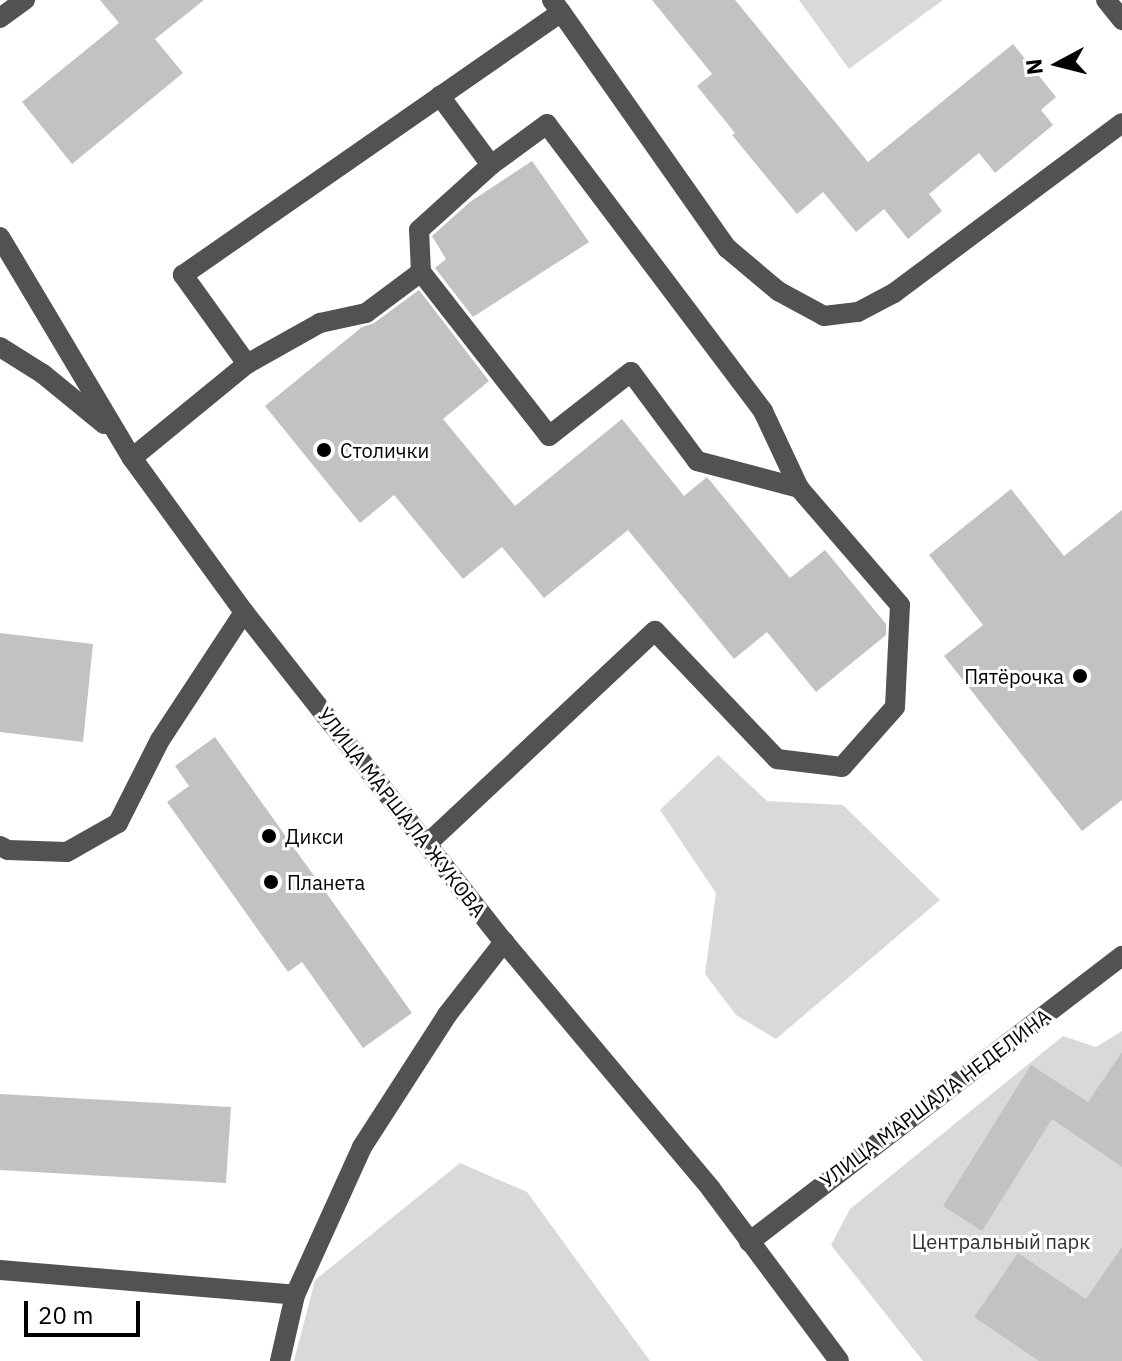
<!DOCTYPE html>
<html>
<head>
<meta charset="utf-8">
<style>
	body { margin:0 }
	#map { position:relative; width:1122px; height:1361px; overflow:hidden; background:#fff; font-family:"IBM Plex Sans",sans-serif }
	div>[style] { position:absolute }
	.green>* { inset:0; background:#d9d9d9 }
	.building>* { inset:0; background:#c2c2c2 }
	.minor>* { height:20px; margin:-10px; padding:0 10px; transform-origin:10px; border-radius:10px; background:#525252 }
	.dots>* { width:22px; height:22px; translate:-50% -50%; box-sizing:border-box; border:4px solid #fff; border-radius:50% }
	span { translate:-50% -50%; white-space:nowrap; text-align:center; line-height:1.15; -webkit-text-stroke:6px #fff; paint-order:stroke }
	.poi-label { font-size:20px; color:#000 }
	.left { translate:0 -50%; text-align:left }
	.right { translate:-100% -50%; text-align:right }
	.street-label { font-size:20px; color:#000 }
	.park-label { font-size:20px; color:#303030 }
	.north { position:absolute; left:1018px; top:24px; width:80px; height:80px; -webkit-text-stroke:6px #fff; paint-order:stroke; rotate:263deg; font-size:22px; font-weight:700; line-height:32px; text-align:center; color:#000 }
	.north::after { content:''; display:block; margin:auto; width:28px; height:36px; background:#000; clip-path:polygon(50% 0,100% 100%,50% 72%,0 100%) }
	.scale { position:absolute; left:24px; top:1301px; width:116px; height:36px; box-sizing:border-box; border:4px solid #000; border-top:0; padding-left:10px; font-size:24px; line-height:28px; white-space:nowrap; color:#000; -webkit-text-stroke:6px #fff; paint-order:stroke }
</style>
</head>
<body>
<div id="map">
	<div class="green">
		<i style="clip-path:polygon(799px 0,943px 0,849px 69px)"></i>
		<i style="clip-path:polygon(718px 755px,767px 801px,843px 805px,940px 900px,776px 1039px,736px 1015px,705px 974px,716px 893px,660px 810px)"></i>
		<i style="clip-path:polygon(1122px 1031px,1122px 1361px,923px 1361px,831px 1245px,850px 1209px,1063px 1036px,1096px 1047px)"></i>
		<i style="clip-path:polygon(460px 1163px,527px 1192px,650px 1361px,294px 1361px,315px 1280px)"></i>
	</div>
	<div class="building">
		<i style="clip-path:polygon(100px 0,204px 0,155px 39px,183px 73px,72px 164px,22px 102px,119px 23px)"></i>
		<i style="clip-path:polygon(652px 0,735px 0,868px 162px,1013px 44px,1056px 97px,1041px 110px,1053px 125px,995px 173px,979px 153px,929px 194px,942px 211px,908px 239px,884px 209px,856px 232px,823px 192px,797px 214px,732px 135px,735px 133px,697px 86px,712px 74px)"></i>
		<i style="clip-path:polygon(532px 161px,589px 242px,473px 317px,435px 268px,446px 259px,432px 236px,470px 202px)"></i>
		<i style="clip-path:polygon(419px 290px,489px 381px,443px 419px,515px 506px,622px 419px,684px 496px,707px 477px,790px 578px,825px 550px,886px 624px,886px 635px,816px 692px,767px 632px,734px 659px,628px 530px,544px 598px,502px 547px,463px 579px,394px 495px,360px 523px,265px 406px,362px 327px,374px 323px)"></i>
		<i style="clip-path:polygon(1011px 489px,1064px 556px,1122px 510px,1122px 800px,1082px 831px,944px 656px,983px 625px,929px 555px)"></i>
		<i style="clip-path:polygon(0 633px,93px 644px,83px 742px,0 732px)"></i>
		<i style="clip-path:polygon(215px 737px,412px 1013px,363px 1048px,302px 962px,288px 972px,167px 802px,189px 786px,175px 766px)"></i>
		<i style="clip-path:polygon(1122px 1052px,1122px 1167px,1052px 1119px,982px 1231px,943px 1206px,1031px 1065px,1088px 1102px)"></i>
		<i style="clip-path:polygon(0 1094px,231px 1107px,226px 1183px,0 1170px)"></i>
		<i style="clip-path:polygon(1122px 1247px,1122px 1361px,1039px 1361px,974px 1317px,1018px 1253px,1086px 1299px)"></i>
	</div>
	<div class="minor">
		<i style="left:1106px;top:0;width:26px;rotate:51deg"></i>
		<i style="left:561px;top:12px;width:289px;rotate:54.9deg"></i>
		<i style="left:727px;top:248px;width:67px;rotate:40.1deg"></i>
		<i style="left:778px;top:291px;width:52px;rotate:28.5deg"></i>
		<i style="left:824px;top:316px;width:34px;rotate:-7deg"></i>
		<i style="left:858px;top:312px;width:41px;rotate:-27.8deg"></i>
		<i style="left:894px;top:293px;width:284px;rotate:-36.7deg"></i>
		<i style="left:0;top:18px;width:31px;rotate:-36deg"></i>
		<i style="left:0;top:237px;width:257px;rotate:59.2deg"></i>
		<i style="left:132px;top:458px;width:190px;rotate:54deg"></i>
		<i style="left:244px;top:612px;width:420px;rotate:51.8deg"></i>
		<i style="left:504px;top:942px;width:322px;rotate:50deg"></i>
		<i style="left:711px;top:1189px;width:214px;rotate:53.3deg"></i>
		<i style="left:421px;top:272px;width:208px;rotate:52deg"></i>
		<i style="left:549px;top:436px;width:104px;rotate:-38deg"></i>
		<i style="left:631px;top:372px;width:111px;rotate:53.4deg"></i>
		<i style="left:697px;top:461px;width:106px;rotate:14.8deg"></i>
		<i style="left:0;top:347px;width:51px;rotate:32.1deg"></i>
		<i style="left:43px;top:374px;width:79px;rotate:39.3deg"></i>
		<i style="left:247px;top:364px;width:84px;rotate:-29.3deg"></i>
		<i style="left:320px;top:323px;width:47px;rotate:-12.3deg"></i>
		<i style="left:366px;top:313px;width:69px;rotate:-36.7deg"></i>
		<i style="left:421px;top:272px;width:42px;rotate:-92.7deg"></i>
		<i style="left:419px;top:230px;width:97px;rotate:-42.1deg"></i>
		<i style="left:491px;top:165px;width:86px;rotate:-126.5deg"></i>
		<i style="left:132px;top:458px;width:149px;rotate:-39.3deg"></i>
		<i style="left:247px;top:364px;width:110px;rotate:-125.7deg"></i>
		<i style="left:183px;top:275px;width:460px;rotate:-34.8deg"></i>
		<i style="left:561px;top:12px;width:15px;rotate:-127deg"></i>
		<i style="left:427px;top:844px;width:312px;rotate:-43.1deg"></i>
		<i style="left:655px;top:631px;width:177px;rotate:46.4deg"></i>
		<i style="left:777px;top:759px;width:65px;rotate:7deg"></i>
		<i style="left:842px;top:767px;width:80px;rotate:-48.5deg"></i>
		<i style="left:895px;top:707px;width:102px;rotate:-87.2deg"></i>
		<i style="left:900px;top:605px;width:155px;rotate:-130.8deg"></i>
		<i style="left:799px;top:488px;width:85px;rotate:-115.1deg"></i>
		<i style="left:763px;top:411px;width:359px;rotate:-127deg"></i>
		<i style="left:547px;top:124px;width:69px;rotate:143.8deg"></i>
		<i style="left:0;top:846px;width:9px;rotate:27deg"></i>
		<i style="left:8px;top:850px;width:59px;rotate:1.9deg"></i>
		<i style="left:67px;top:852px;width:59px;rotate:-29.6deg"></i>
		<i style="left:118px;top:823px;width:93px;rotate:-63.2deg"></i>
		<i style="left:160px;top:740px;width:153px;rotate:-56.7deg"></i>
		<i style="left:749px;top:1242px;width:470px;rotate:-37.5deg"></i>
		<i style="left:0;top:1270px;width:296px;rotate:4.8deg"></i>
		<i style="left:280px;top:1361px;width:68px;rotate:-77.2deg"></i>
		<i style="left:295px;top:1295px;width:162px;rotate:-65.6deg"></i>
		<i style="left:362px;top:1147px;width:157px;rotate:-57.2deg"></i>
		<i style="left:447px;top:1015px;width:93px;rotate:-52deg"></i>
	</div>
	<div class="dots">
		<i style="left:324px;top:450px;background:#000"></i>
		<i style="left:1080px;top:676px;background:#000"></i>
		<i style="left:269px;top:836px;background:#000"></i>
		<i style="left:271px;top:882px;background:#000"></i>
	</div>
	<div class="poi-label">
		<span class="left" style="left:340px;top:450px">Столички</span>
		<span class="right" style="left:1064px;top:676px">Пятёрочка</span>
		<span class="left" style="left:285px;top:836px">Дикси</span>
		<span class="left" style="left:287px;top:882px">Планета</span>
	</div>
	<div class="street-label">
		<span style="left:402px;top:812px;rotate:52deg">УЛИЦА МАРШАЛА ЖУКОВА</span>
		<span style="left:935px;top:1098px;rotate:-37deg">УЛИЦА МАРШАЛА НЕДЕЛИНА</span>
	</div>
	<div class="park-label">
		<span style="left:1001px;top:1241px">Центральный парк</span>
	</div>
	<div class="north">N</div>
	<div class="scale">20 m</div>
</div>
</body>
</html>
